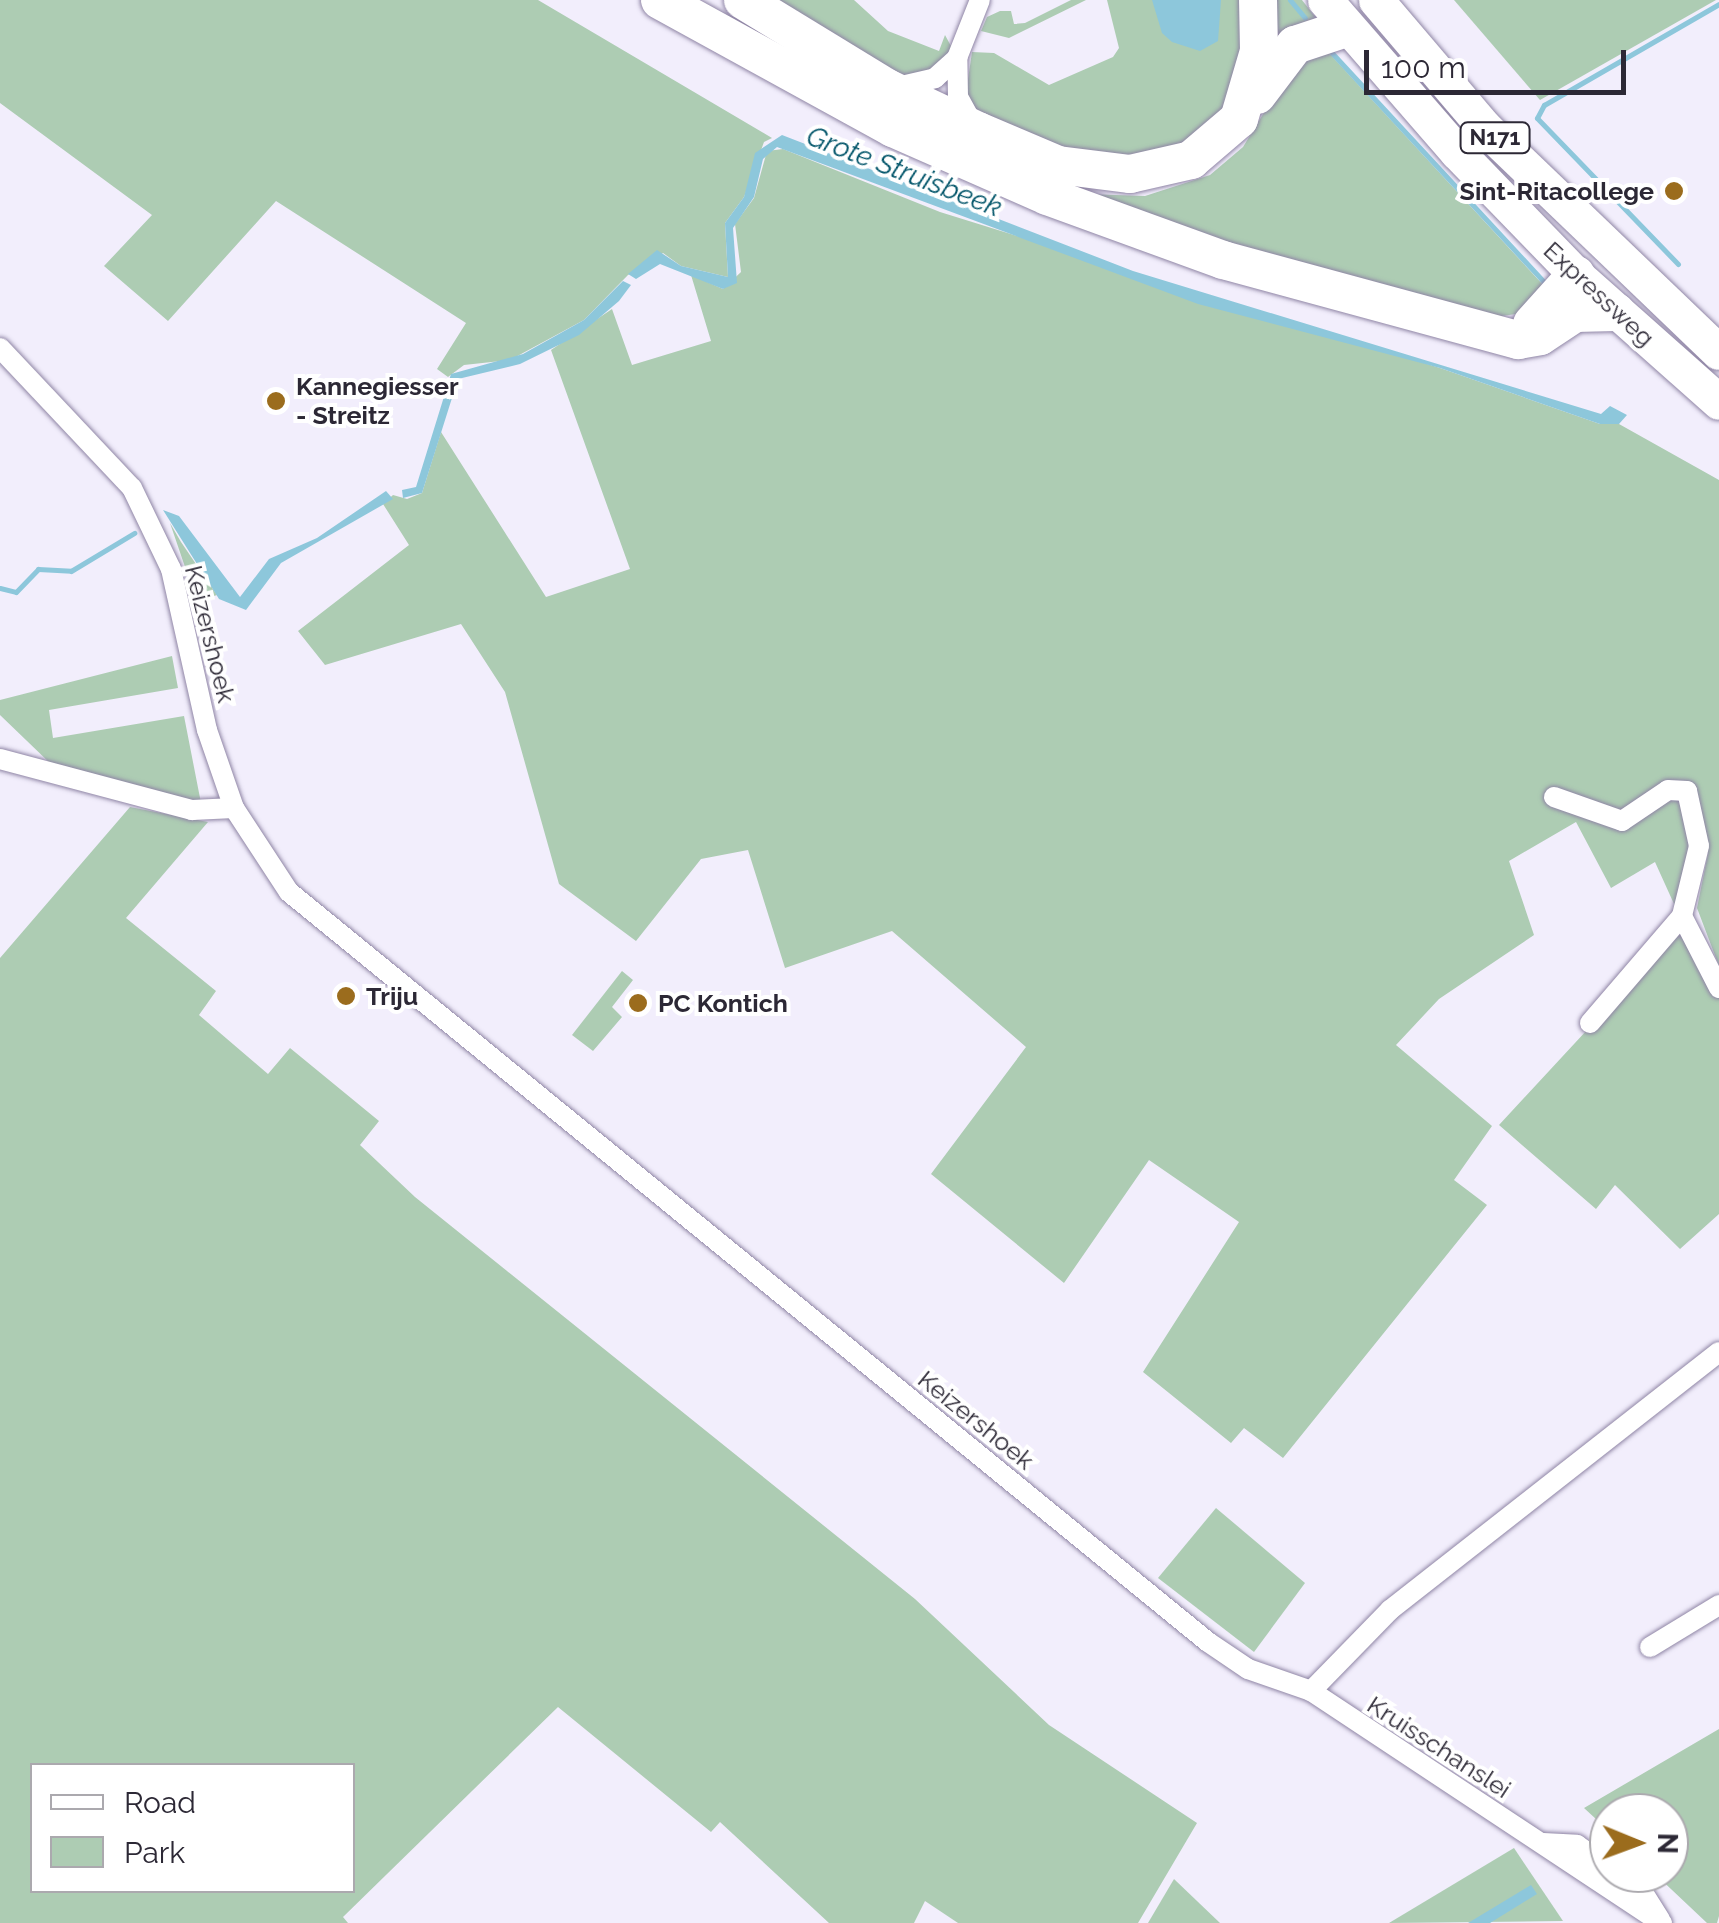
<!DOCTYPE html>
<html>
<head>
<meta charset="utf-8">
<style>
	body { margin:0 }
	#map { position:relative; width:1719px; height:1923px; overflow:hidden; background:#f2eefc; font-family:Raleway,sans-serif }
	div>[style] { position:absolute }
	.green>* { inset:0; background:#adccb3 }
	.water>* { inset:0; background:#8dc7db }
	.stream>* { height:5px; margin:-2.5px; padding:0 2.5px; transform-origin:2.5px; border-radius:2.5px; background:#8dc7db }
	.roads { filter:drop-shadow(0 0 2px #8f85a5) drop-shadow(0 0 2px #8f85a5) }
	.minor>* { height:20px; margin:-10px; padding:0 10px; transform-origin:10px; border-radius:10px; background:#fff }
	.trunk>* { height:35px; margin:-17.5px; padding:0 17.5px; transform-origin:17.5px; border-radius:17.5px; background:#fff }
	.motorway>* { height:38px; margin:-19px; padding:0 19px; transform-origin:19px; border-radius:19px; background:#fff }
	.dots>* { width:28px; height:28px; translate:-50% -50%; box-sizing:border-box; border:5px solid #fff; border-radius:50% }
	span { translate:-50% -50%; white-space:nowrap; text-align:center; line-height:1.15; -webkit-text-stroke:8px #fff; paint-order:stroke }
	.shield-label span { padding:2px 8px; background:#fff; border:2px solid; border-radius:8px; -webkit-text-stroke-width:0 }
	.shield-label { font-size:22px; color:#2c2835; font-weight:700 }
	.poi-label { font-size:25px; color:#2c2835; font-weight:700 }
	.right { translate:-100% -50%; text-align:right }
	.left { translate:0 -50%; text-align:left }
	.street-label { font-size:25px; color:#2c2835 }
	.water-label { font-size:28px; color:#005469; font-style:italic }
	.legend { position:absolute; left:30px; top:1763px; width:325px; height:130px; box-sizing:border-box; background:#fff; border:2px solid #aba9ae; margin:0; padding:12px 18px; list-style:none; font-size:30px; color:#2c2835 }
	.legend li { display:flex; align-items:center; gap:20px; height:50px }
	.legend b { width:50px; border:2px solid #aba9ae }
	.north { position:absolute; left:1589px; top:1793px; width:100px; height:100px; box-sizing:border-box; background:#fff; border:2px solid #aba9ae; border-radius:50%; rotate:91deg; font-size:28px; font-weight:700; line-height:40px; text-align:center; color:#2c2835 }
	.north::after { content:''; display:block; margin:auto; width:35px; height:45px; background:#9b6c1d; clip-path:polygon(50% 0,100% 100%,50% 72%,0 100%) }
	.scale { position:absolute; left:1364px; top:50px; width:262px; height:45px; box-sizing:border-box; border:5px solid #2c2835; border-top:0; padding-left:12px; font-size:30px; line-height:35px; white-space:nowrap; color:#2c2835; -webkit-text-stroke:8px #fff; paint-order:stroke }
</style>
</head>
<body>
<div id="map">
	<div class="green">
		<i style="clip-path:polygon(0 0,538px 0,772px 138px,764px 142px,744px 197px,725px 223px,728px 277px,681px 266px,663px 253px,628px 275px,584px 320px,510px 360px,464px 365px,448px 377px,437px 369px,466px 323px,276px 201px,168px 321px,104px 266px,152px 215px,0 103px)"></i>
		<i style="clip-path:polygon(770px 0,854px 0,888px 31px,939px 51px,945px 35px,952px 48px,931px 71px,905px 77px)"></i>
		<i style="clip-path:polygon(1071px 0,1086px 0,1009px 38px,981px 31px,987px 17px,1000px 11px,1011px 11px,1014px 24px,1025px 23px)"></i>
		<i style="clip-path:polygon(1107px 0,1251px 0,1249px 76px,1191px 148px,1089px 160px,973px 110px,966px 93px,972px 52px,994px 53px,1049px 85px,1113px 57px,1119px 48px)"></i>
		<i style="clip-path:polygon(1274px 0,1302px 0,1316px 18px,1278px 39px)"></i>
		<i style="clip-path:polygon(1454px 0,1716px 0,1540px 100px)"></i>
		<i style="clip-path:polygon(1328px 52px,1546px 288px,1523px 313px,1495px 317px,1239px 247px,1086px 194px,1145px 196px,1210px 175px,1243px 147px,1284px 80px,1312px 56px)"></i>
		<i style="clip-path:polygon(783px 149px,940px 212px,1440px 368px,1600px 424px,1619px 424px,1719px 480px,1719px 966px,1697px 908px,1708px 853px,1689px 859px,1679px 915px,1655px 862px,1611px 888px,1576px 822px,1509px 861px,1534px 935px,1439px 999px,1396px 1045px,1492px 1126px,1454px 1180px,1487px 1205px,1283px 1458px,1244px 1428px,1231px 1443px,1143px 1372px,1239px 1222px,1149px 1160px,1064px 1283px,931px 1174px,1026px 1047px,892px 931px,785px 968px,748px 850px,701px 859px,636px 941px,559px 884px,505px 692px,461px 624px,325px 665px,298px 631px,409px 545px,383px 504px,393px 495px,407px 499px,422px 493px,441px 432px,546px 597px,630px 569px,551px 350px,612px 309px,632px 365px,711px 341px,691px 275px,723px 289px,741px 272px,735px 224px,754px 198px,767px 151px)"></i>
		<i style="clip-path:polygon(170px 523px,181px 542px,217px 595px,197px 602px)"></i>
		<i style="clip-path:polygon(172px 656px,178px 688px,49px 710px,53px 738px,184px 716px,201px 803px,53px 766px,0 715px,0 700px)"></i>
		<i style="clip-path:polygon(evenodd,130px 807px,208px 822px,126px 918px,216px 991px,199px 1015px,268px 1074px,290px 1048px,379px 1121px,360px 1145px,415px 1197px,915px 1599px,1049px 1725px,1197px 1823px,1138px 1923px,958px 1923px,925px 1901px,914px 1923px,829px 1923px,720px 1822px,711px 1832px,558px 1707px,343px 1917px,348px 1923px,0 1923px,0 958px,130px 807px,32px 1766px,352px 1766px,352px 1890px,32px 1890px,32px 1766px)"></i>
		<i style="clip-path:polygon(1675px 935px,1685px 936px,1719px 997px,1719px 1214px,1680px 1249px,1615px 1185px,1596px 1209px,1499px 1125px)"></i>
		<i style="clip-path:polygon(622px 971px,633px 980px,612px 1007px,622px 1017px,593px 1051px,572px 1035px)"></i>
		<i style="clip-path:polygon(1216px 1508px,1305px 1583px,1254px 1652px,1158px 1578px)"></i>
		<i style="clip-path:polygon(1719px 1729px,1719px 1916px,1717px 1923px,1707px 1923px,1654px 1873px,1669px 1873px,1669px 1813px,1609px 1813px,1609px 1831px,1584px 1808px)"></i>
		<i style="clip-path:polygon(1514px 1848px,1563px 1921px,1389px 1923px)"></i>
		<i style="clip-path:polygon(1174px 1879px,1220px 1923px,1148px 1923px)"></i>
	</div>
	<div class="water">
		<i style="clip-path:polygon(1152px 0,1221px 0,1218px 41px,1200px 51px,1172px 42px,1162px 33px)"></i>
		<i style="clip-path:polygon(782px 135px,1133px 271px,1601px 414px,1610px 406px,1627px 415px,1619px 424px,1600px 424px,1440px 368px,1198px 304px,777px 147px,763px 159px,754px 197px,733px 228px,737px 283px,723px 289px,660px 264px,636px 279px,628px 274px,657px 250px,681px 266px,728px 277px,725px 223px,744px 197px,755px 153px)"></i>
		<i style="clip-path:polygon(623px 281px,631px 285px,619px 301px,579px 335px,520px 364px,458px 379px,422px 493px,403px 498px,402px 490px,416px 487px,451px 374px,523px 354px,584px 320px)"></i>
		<i style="clip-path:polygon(386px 491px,393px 499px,281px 563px,246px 610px,219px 599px,163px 510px,179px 516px,240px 597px,269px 559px,317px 538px)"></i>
		<i style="clip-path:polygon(1531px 1885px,1537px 1894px,1490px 1923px,1468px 1923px)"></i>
	</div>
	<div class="stream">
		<i style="left:1290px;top:0;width:23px;rotate:50deg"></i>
		<i style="left:1332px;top:53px;width:316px;rotate:47.2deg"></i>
		<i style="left:1678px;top:264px;width:203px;rotate:-134deg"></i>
		<i style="left:1537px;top:118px;width:15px;rotate:-62deg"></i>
		<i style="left:1544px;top:105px;width:202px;rotate:-30deg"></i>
		<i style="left:0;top:588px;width:16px;rotate:14deg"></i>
		<i style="left:16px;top:592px;width:32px;rotate:-46deg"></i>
		<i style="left:38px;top:569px;width:33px;rotate:3deg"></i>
		<i style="left:71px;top:571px;width:74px;rotate:-31.1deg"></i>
	</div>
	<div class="roads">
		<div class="minor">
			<i style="left:897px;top:87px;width:39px;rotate:-13deg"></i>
			<i style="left:935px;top:78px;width:30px;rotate:-42deg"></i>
			<i style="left:973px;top:124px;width:31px;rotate:-119deg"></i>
			<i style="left:958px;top:97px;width:39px;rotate:-91deg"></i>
			<i style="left:957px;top:58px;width:62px;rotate:-68.4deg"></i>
			<i style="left:0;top:348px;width:192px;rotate:46.7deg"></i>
			<i style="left:132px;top:488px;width:90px;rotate:64.3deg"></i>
			<i style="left:171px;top:569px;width:165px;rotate:77.4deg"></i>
			<i style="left:207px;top:730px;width:83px;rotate:70.9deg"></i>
			<i style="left:234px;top:808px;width:100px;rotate:56.8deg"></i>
			<i style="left:289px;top:892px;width:1186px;rotate:39.22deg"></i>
			<i style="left:1208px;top:1642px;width:48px;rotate:34deg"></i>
			<i style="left:1248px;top:1669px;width:67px;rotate:19.2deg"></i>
			<i style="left:1311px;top:1691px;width:421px;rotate:33.5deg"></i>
			<i style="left:0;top:759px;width:199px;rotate:14.9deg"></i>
			<i style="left:192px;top:810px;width:42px;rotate:-2.7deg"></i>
			<i style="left:1554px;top:797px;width:72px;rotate:19.4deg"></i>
			<i style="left:1622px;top:821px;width:55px;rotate:-34deg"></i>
			<i style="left:1668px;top:790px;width:19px;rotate:3deg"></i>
			<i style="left:1687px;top:791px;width:56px;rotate:77.7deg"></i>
			<i style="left:1699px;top:846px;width:72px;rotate:103.7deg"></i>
			<i style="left:1590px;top:1023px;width:141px;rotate:-49.3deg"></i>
			<i style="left:1682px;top:916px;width:81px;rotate:62.8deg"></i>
			<i style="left:1650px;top:1647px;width:81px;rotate:-31.3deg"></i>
			<i style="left:1311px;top:1691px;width:113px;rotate:-45.7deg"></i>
			<i style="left:1390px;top:1610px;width:418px;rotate:-38.1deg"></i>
			<i style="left:1543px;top:1843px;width:34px;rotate:3deg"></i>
			<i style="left:1577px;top:1845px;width:39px;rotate:35deg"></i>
			<i style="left:1618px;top:1873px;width:25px;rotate:32deg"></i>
			<i style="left:1639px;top:1886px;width:40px;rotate:58deg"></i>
		</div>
		<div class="trunk">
			<i style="left:1325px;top:0;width:201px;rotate:49deg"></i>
			<i style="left:1457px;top:152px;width:171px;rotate:45.9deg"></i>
			<i style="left:1576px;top:275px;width:191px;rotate:41.6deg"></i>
			<i style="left:1376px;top:0;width:167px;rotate:49.6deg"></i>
			<i style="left:1484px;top:127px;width:325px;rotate:43.8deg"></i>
		</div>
		<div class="motorway">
			<i style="left:660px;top:0;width:266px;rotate:28.8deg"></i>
			<i style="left:893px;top:128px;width:168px;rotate:23.8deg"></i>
			<i style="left:1047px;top:196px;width:187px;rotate:20deg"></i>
			<i style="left:1223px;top:260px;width:306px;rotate:15.2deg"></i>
			<i style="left:1518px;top:340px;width:22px;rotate:-10deg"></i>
			<i style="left:1540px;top:336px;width:42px;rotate:-33.3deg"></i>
			<i style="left:1575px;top:313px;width:41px;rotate:-1.4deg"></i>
			<i style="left:743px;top:0;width:169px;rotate:31.4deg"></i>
			<i style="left:887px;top:88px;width:101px;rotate:25.3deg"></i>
			<i style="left:978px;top:131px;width:87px;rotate:23deg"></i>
			<i style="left:1058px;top:165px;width:73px;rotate:7.1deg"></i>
			<i style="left:1130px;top:174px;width:63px;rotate:-12.9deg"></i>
			<i style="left:1191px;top:160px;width:63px;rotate:-40.5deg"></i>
			<i style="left:1239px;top:119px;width:71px;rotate:-73.6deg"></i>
			<i style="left:1259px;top:51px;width:51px;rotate:-91.1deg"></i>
			<i style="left:1257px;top:95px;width:63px;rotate:-52.8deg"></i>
			<i style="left:1295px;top:45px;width:54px;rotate:-18.4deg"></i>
			<i style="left:1532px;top:324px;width:66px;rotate:-48.1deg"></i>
		</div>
	</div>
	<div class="dots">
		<i style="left:1674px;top:191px;background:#9b6c1d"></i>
		<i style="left:276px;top:401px;background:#9b6c1d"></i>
		<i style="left:346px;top:996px;background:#9b6c1d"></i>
		<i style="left:638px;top:1003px;background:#9b6c1d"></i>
	</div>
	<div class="shield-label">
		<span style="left:1495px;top:138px">N171</span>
	</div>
	<div class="poi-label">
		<span class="right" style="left:1654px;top:191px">Sint-Ritacollege</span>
		<span class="left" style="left:296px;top:401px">Kannegiesser<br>- Streitz</span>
		<span class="left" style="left:366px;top:996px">Triju</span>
		<span class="left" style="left:658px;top:1003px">PC Kontich</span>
	</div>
	<div class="street-label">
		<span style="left:1599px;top:294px;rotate:43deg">Expressweg</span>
		<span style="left:210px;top:634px;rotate:76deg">Keizershoek</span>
		<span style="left:976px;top:1420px;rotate:39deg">Keizershoek</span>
		<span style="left:1439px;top:1747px;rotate:33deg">Kruisschanslei</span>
	</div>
	<div class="water-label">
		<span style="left:904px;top:172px;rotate:21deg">Grote Struisbeek</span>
	</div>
	<ul class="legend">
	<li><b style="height:12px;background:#fff"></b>Road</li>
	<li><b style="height:28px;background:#adccb3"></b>Park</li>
	</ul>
	<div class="north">N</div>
	<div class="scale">100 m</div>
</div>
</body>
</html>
